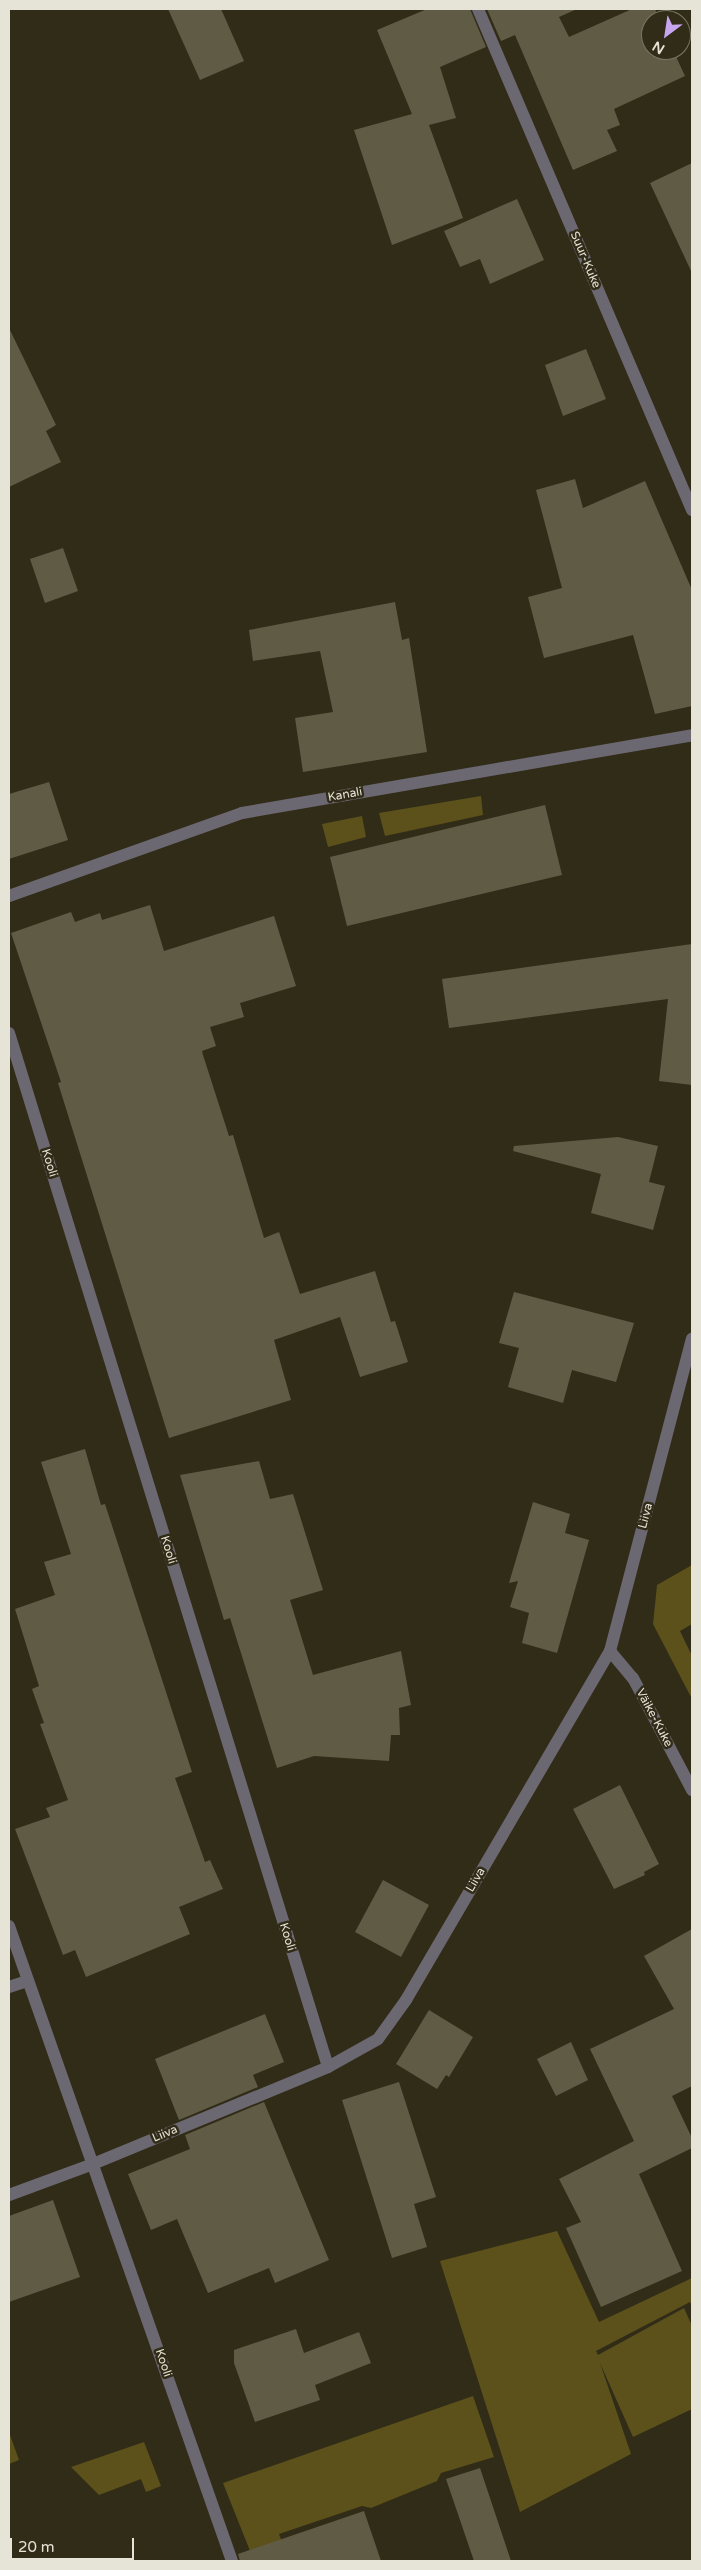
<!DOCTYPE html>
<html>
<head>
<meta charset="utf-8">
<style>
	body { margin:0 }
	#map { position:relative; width:701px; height:2570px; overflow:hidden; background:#312c18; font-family:"Varela Round",sans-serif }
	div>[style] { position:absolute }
	.green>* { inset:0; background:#5c501b }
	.building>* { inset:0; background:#605b45 }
	.minor>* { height:12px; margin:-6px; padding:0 6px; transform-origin:6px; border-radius:6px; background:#6c6872 }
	span { translate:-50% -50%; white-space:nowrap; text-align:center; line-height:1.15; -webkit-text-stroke:5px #312c18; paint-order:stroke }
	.street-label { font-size:12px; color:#e6e3d7 }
	.frame { position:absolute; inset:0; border:10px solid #e6e3d7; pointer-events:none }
	.north { position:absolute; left:641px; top:10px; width:50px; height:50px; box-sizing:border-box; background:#312c18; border:1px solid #797564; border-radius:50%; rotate:211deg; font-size:14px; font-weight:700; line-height:20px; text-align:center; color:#e6e3d7 }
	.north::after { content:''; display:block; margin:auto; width:18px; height:22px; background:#c7a6ef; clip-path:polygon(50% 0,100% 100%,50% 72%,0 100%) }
	.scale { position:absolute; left:10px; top:2538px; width:124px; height:22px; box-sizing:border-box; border:2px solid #e6e3d7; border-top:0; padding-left:6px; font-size:15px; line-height:18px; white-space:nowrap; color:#e6e3d7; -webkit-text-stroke:4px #312c18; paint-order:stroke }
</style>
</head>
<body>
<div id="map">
	<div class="green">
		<i style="clip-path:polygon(481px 796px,483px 815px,385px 836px,379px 813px)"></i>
		<i style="clip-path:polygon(362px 816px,366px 837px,328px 847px,322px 824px)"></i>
		<i style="clip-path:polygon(692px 1565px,692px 1624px,680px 1631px,692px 1656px,692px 1699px,653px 1624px,657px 1585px)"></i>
		<i style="clip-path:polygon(557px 2231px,599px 2322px,692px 2278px,692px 2306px,690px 2302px,596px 2351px,598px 2355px,684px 2308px,692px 2326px,692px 2409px,633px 2437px,600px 2363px,631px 2454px,520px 2512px,440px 2261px)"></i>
		<i style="clip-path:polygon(473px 2396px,494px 2457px,441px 2473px,437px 2481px,371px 2508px,362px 2506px,279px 2534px,289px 2561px,254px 2561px,223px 2483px)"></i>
		<i style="clip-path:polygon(9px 2432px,19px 2460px,9px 2464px)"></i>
		<i style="clip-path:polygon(144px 2442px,161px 2486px,146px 2492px,141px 2479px,99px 2495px,71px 2467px)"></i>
	</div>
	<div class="building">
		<i style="clip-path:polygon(168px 9px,221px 9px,244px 61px,200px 80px)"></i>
		<i style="clip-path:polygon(427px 9px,470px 9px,486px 47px,440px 67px,456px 118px,429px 125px,463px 218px,392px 245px,354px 130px,412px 114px,377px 30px)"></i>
		<i style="clip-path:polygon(487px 9px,577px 9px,559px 17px,569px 37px,632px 9px,655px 9px,660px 20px,651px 20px,651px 50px,673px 50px,685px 76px,614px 109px,620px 125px,607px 130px,617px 151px,573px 170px,515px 35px,501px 41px)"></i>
		<i style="clip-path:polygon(692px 163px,692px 273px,650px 183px)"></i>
		<i style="clip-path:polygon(517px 199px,544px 260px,490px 284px,480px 259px,460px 267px,444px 231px)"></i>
		<i style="clip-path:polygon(9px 328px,56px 425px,46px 431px,61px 462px,9px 487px)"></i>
		<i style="clip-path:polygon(586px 349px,606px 399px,563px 416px,545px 365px)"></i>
		<i style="clip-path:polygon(575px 479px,583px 508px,645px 481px,692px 590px,692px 706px,655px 714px,633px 635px,544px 658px,528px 597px,562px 588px,536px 490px)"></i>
		<i style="clip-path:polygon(63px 548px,78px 591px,45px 603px,30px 559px)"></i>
		<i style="clip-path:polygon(395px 602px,402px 640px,409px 638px,427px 752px,303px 772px,295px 718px,333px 712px,320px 651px,253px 661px,249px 630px)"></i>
		<i style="clip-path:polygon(49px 782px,68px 840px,9px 859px,9px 794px)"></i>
		<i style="clip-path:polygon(545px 805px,562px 875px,347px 926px,330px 857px)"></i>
		<i style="clip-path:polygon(150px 905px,164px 951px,274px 916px,296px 986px,240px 1003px,244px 1017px,210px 1027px,216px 1046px,202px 1051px,203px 1055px,229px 1136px,233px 1135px,264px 1238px,279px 1232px,300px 1294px,375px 1271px,391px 1322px,395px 1321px,408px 1362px,360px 1377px,340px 1317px,274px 1340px,291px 1400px,169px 1438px,58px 1083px,61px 1082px,11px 933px,71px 912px,75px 922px,100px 913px,102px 920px)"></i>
		<i style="clip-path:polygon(692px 944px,692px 1085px,659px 1081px,668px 999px,449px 1028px,442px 979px)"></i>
		<i style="clip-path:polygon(618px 1137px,658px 1146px,649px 1182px,665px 1186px,653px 1230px,591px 1213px,601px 1174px,513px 1151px,514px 1146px)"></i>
		<i style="clip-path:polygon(514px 1292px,634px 1323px,616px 1382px,572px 1370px,563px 1403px,508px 1387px,519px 1348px,499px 1343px)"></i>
		<i style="clip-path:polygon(85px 1449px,101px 1505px,105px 1504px,192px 1772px,175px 1778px,205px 1862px,210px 1860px,223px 1889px,179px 1907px,190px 1934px,86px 1977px,75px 1950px,63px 1955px,15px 1829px,50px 1817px,46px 1808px,68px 1800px,40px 1724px,44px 1723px,32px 1689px,39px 1686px,15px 1609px,55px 1595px,44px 1562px,71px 1554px,41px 1462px)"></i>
		<i style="clip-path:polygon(259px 1461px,270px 1499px,293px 1494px,323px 1590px,290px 1600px,313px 1675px,401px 1651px,411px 1705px,399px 1708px,400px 1735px,391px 1735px,389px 1761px,314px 1756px,277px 1768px,230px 1618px,224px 1620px,180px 1475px)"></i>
		<i style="clip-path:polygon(533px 1502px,570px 1514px,565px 1533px,589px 1540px,557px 1653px,522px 1643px,529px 1613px,510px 1607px,518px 1581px,509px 1583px)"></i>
		<i style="clip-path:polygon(620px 1785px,659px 1864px,644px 1872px,645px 1875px,614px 1889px,573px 1809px)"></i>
		<i style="clip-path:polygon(383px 1880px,429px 1905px,401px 1957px,355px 1932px)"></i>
		<i style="clip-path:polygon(692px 1929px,692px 2086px,672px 2096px,692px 2138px,692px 2148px,639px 2174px,682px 2271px,601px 2307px,566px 2228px,581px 2222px,559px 2179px,634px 2141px,590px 2049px,674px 2009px,644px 1956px)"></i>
		<i style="clip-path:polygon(429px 2010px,473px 2037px,449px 2077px,446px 2075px,437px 2089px,396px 2064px)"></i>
		<i style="clip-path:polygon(265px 2014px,284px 2062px,253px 2075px,258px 2087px,179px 2120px,155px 2059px)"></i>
		<i style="clip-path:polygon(571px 2042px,588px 2080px,556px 2096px,537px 2059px)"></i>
		<i style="clip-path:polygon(399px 2082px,436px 2197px,414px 2204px,427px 2247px,392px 2258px,342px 2100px)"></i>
		<i style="clip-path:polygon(264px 2102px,329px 2260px,275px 2283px,269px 2268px,208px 2293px,177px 2219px,151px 2230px,128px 2174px,190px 2149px,185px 2135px)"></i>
		<i style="clip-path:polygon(53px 2200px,80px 2277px,9px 2302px,9px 2216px)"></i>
		<i style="clip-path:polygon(296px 2329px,304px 2353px,359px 2332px,371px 2363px,315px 2385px,320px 2400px,255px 2422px,234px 2363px,234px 2350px)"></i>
		<i style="clip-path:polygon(480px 2468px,511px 2561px,474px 2561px,446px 2479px)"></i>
		<i style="clip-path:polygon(364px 2511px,381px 2561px,240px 2561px,238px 2554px)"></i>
	</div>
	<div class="minor">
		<i style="left:478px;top:9px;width:545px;rotate:66.87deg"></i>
		<i style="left:9px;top:896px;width:247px;rotate:-19.6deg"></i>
		<i style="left:242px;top:813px;width:457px;rotate:-9.8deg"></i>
		<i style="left:9px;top:1033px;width:1082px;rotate:72.85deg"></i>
		<i style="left:610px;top:1651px;width:35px;rotate:50deg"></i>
		<i style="left:633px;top:1678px;width:127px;rotate:62.2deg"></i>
		<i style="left:9px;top:1926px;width:673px;rotate:70.65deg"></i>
		<i style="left:9px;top:1987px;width:20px;rotate:-18deg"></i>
		<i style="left:9px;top:2195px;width:90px;rotate:-20.3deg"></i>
		<i style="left:93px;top:2164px;width:254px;rotate:-22.4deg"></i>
		<i style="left:328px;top:2067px;width:57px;rotate:-29.2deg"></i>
		<i style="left:378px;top:2039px;width:48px;rotate:-54.3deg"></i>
		<i style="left:406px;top:2000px;width:404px;rotate:-59.7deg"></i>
		<i style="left:610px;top:1651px;width:323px;rotate:-75.3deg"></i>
	</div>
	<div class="street-label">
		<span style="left:585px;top:260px;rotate:67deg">Suur-Kuke</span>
		<span style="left:345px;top:795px;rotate:-10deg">Kanali</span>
		<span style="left:49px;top:1163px;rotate:73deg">Kooli</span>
		<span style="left:646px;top:1516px;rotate:-75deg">Liiva</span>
		<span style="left:168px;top:1550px;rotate:73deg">Kooli</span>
		<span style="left:654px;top:1718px;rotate:62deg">Väike-Kuke</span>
		<span style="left:476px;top:1880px;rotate:-60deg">Liiva</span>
		<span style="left:287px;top:1937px;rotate:73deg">Kooli</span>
		<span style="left:165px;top:2134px;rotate:-23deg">Liiva</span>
		<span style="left:163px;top:2363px;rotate:71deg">Kooli</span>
	</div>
	<div class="frame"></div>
	<div class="north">N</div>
	<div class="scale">20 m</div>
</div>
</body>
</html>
